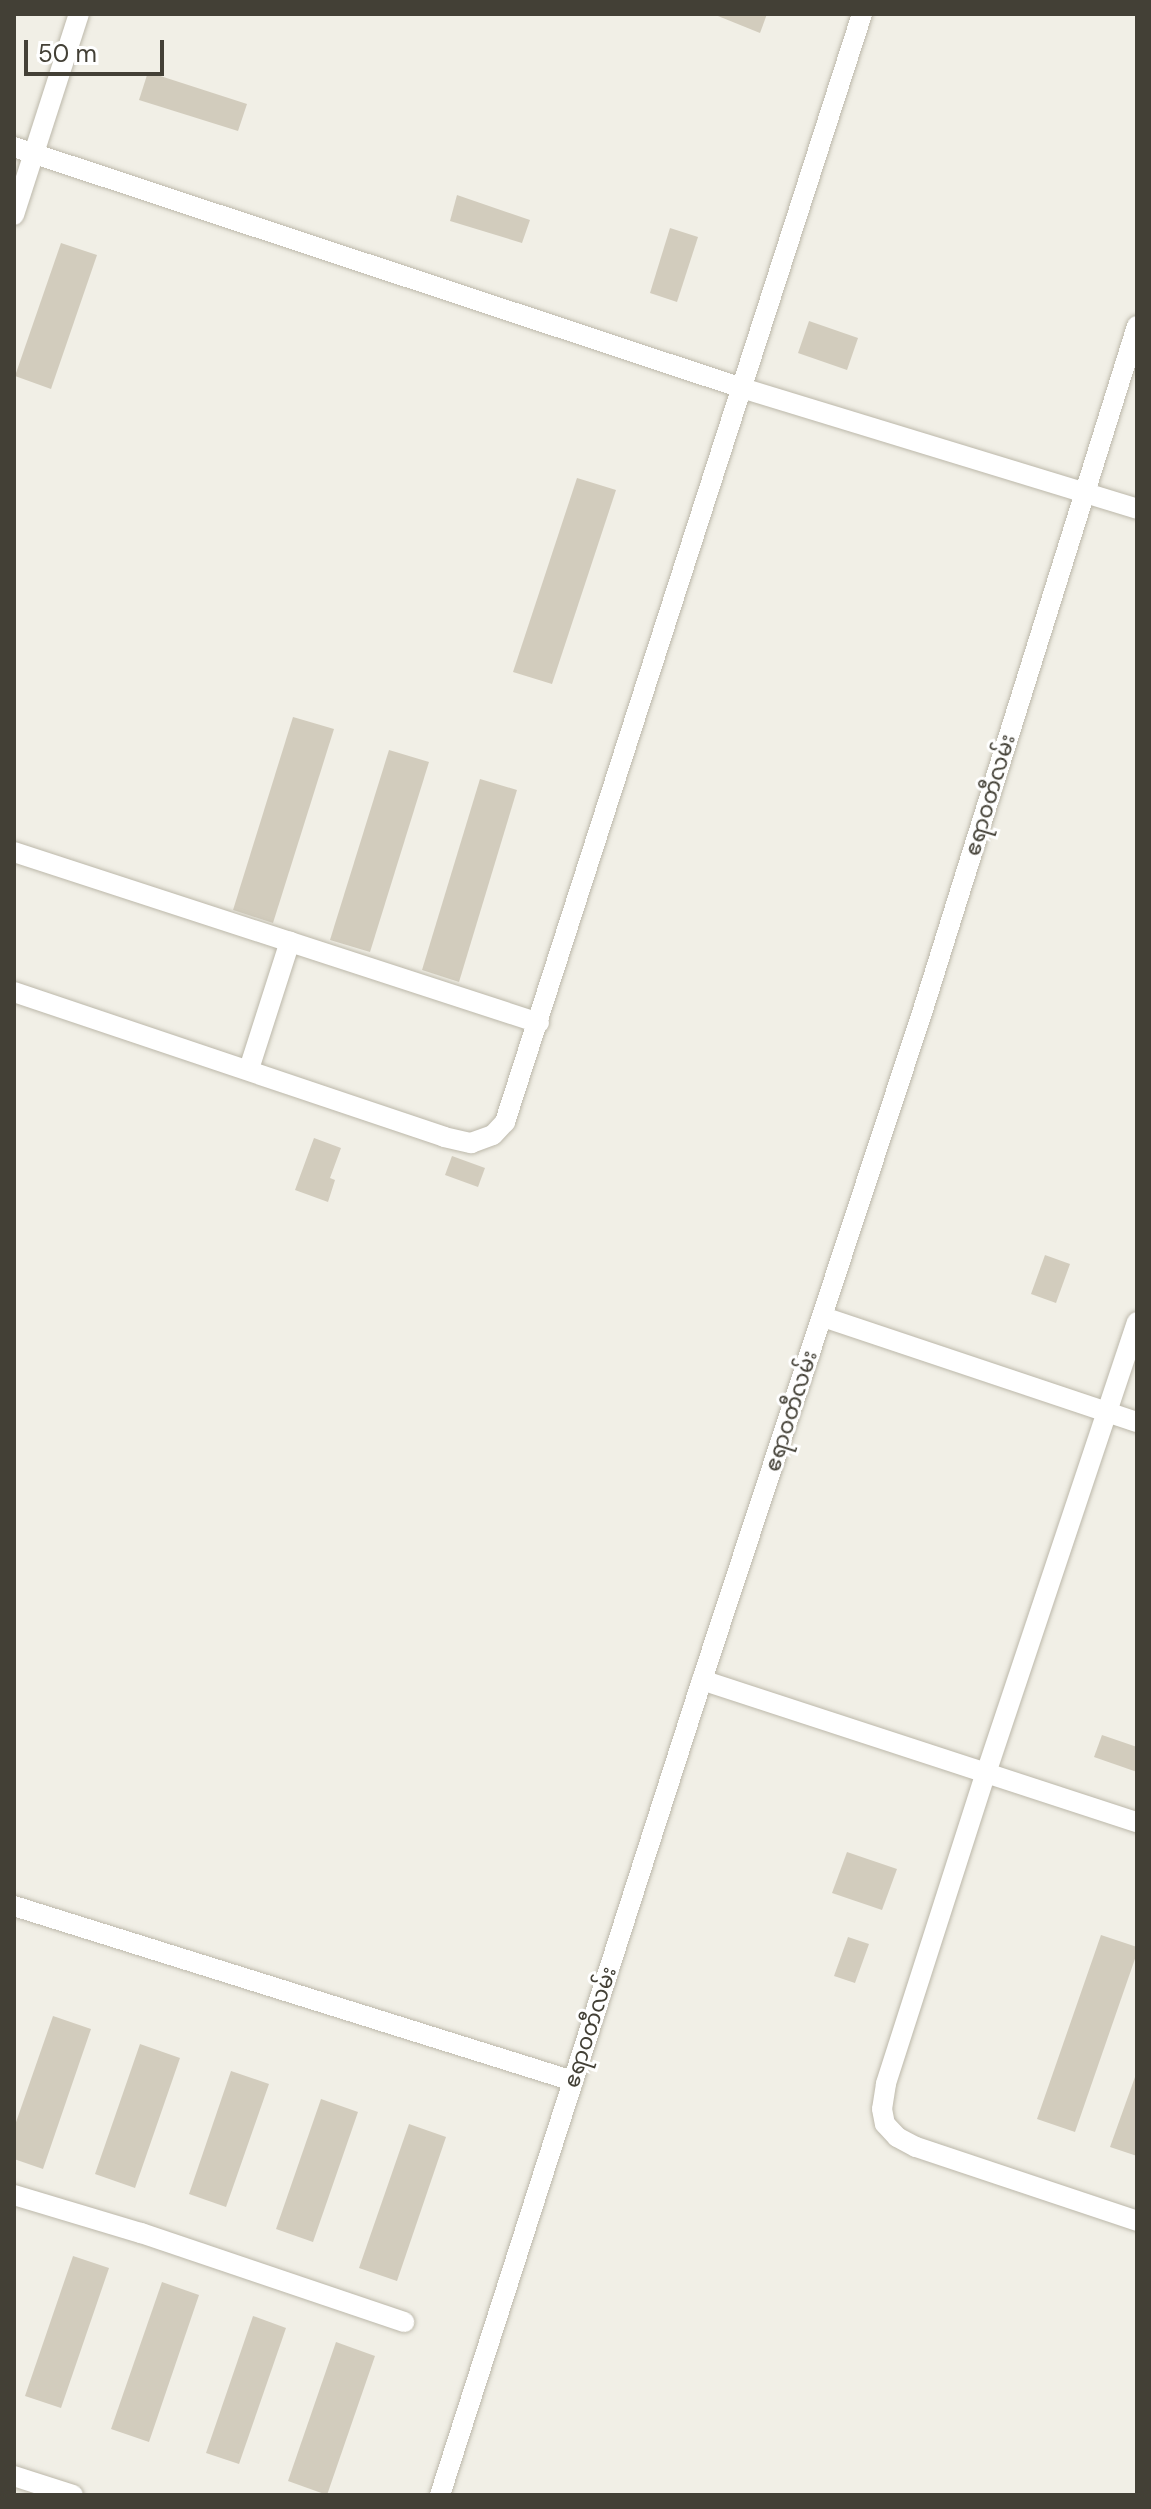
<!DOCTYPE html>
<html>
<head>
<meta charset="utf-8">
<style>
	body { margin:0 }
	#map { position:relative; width:1151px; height:2509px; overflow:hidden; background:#f1efe6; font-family:"DM Sans","Noto Sans Myanmar",sans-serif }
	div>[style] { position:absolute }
	.building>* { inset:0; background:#d2ccbd }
	.roads { filter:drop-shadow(0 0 2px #bcb8aa) drop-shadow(0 0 2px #bcb8aa) }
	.minor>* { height:20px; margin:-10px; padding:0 10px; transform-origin:10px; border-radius:10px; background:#fff }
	span { translate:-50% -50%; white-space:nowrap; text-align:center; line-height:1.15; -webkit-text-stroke:6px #fff; paint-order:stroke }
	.street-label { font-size:22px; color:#434036 }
	.frame { position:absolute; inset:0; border:16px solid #434036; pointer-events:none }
	.scale { position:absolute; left:24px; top:40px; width:140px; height:36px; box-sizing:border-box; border:4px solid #434036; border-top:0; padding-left:10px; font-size:24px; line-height:28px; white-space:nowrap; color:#434036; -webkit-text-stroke:6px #fff; paint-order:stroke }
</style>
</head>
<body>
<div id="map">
	<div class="building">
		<i style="clip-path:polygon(713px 14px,767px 14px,760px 33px)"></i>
		<i style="clip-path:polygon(148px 72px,247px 104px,238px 131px,139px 100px)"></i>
		<i style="clip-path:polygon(457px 195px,530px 220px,522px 243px,450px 221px)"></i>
		<i style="clip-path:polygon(670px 228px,698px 237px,677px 302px,650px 293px)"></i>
		<i style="clip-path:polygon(61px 243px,97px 255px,51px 389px,15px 376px)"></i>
		<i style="clip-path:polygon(809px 321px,858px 338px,847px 370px,798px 353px)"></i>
		<i style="clip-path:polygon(577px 478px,616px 490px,552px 684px,513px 672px)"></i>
		<i style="clip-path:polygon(293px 717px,334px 729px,273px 923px,233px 910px)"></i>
		<i style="clip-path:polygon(389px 750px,429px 762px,370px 952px,330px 940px)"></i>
		<i style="clip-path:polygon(480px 779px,517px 790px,459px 982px,422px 970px)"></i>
		<i style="clip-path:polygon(314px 1138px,341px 1148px,330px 1178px,335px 1180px,328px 1202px,295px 1190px)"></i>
		<i style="clip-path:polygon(452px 1156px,485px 1168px,478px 1187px,445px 1175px)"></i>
		<i style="clip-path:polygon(1045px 1255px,1070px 1264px,1056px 1303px,1031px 1294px)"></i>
		<i style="clip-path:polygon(1102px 1735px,1137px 1747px,1137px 1772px,1094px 1757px)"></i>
		<i style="clip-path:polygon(847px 1852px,897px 1869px,882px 1910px,832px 1893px)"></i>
		<i style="clip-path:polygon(1101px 1935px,1137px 1947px,1137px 1953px,1075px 2132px,1037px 2119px)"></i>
		<i style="clip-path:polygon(848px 1937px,869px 1944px,855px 1983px,834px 1976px)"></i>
		<i style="clip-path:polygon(53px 2016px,91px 2029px,43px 2169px,14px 2159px,14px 2128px)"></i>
		<i style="clip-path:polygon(140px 2044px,180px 2058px,135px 2188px,95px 2174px)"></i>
		<i style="clip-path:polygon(231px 2071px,269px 2084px,226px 2207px,189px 2194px)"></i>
		<i style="clip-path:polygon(1135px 2077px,1137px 2078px,1137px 2156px,1110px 2147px)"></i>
		<i style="clip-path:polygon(321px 2099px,358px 2112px,313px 2242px,276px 2229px)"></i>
		<i style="clip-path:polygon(409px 2124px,446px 2137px,397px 2281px,359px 2268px)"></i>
		<i style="clip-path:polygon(73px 2256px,109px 2268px,61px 2408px,25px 2396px)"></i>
		<i style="clip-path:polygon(162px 2282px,199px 2295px,149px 2442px,111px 2429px)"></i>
		<i style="clip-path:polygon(253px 2316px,286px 2328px,239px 2464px,206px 2453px)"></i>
		<i style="clip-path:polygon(336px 2342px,375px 2356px,327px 2495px,288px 2481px)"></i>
	</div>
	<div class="roads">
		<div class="minor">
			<i style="left:14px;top:147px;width:767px;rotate:18.32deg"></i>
			<i style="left:742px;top:388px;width:413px;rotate:17deg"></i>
			<i style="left:14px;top:215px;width:211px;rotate:-72.1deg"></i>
			<i style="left:14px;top:852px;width:552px;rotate:18.04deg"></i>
			<i style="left:14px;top:992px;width:454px;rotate:18.6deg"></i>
			<i style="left:444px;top:1137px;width:28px;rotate:13deg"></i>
			<i style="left:471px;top:1143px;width:23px;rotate:-20deg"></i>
			<i style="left:493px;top:1135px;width:18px;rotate:-47deg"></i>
			<i style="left:505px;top:1122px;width:1164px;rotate:-72.14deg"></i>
			<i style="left:249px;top:1069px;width:134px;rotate:-72.2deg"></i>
			<i style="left:823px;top:1317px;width:331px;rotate:18.5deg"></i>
			<i style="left:1137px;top:1322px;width:475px;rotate:108.5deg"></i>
			<i style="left:986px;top:1772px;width:328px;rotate:107.8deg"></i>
			<i style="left:886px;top:2084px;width:25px;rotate:99deg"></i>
			<i style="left:882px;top:2109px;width:15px;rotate:79deg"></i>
			<i style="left:885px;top:2124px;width:18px;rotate:47deg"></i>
			<i style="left:897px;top:2137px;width:21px;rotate:28deg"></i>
			<i style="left:916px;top:2147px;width:233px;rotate:18.5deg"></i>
			<i style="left:702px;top:1680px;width:458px;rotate:18.1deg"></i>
			<i style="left:14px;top:1906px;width:586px;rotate:17.38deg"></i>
			<i style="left:14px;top:2195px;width:133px;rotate:16.7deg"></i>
			<i style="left:141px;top:2233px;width:278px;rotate:18.7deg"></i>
			<i style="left:14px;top:2476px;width:62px;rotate:17.9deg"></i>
			<i style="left:440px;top:2495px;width:856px;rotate:-72.18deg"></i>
			<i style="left:702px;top:1680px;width:702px;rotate:-71.75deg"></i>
			<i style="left:922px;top:1013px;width:720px;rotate:-72.62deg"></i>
		</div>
	</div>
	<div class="street-label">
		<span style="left:990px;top:795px;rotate:-73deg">ဧရာဝတီလမ်း</span>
		<span style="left:791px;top:1411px;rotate:-72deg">ဧရာဝတီလမ်း</span>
		<span style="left:590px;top:2027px;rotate:-72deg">ဧရာဝတီလမ်း</span>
	</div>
	<div class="frame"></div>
	<div class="scale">50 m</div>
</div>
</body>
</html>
